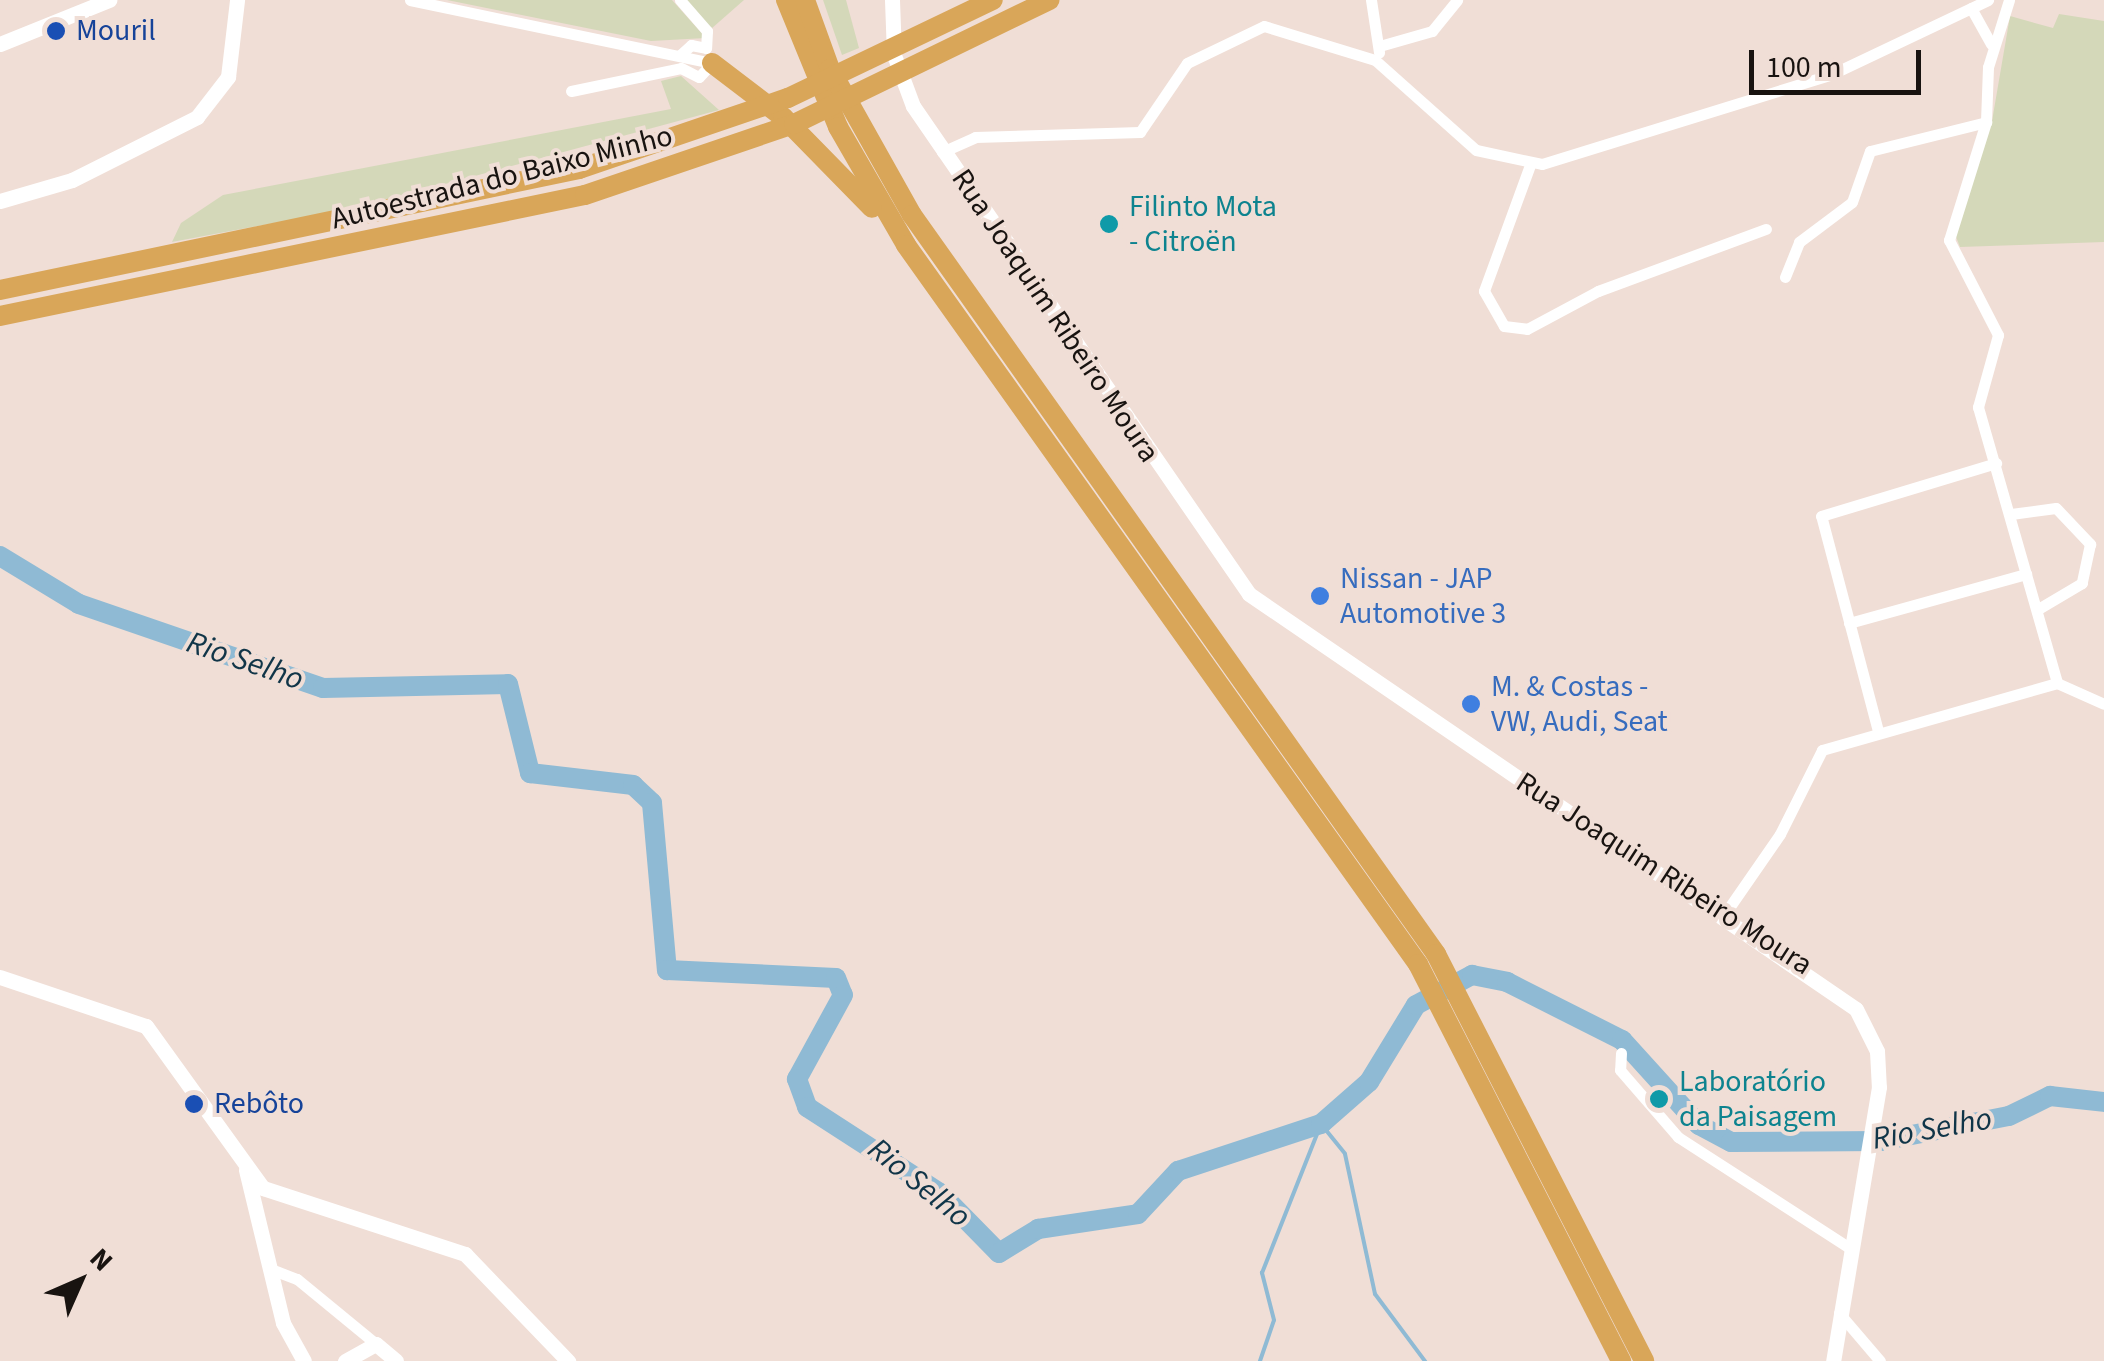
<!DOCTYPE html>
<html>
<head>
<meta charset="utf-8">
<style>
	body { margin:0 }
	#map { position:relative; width:2104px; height:1361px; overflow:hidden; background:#f0ded6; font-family:"Source Sans 3",sans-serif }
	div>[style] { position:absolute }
	.green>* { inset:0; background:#d4d8b9 }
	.stream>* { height:4px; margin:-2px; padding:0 2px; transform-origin:2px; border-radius:2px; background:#8fbad4 }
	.river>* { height:20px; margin:-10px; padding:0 10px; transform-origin:10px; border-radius:10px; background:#8fbad4 }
	.street>* { height:11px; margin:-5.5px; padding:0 5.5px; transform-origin:5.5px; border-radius:5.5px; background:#fff }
	.secondary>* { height:15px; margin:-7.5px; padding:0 7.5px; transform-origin:7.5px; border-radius:7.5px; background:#fff }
	.highway>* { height:20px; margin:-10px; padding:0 10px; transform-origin:10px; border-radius:10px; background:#d9a659 }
	.dots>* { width:28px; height:28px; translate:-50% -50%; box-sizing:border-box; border:5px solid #f0ded6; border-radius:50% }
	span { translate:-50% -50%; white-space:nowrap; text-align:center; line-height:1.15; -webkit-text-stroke:8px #f0ded6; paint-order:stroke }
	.transit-label { font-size:30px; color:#164399 }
	.left { translate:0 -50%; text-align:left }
	.street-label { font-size:30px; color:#181310 }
	.culture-label { font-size:30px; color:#0d838f }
	.shop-label { font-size:30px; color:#366cbe }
	.water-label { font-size:32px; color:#103548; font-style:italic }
	.north { position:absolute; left:30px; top:1231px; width:100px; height:100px; -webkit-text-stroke:8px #f0ded6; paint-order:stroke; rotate:45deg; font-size:28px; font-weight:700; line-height:40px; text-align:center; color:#181310 }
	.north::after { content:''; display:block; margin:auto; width:35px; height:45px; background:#181310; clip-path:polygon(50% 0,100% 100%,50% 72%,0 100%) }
	.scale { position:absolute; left:1749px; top:50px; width:172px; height:45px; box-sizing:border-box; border:5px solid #181310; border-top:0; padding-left:12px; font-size:30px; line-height:35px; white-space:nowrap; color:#181310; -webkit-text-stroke:8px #f0ded6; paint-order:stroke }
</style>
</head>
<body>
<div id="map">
	<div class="green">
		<i style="clip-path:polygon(447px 0,672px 0,706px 38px,651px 41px)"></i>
		<i style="clip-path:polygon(684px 0,744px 0,711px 29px)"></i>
		<i style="clip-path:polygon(823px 0,846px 0,859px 48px,842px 55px)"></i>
		<i style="clip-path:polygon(2059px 14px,2104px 21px,2104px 242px,1960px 247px,1953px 229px,1992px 121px,2010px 16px,2053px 28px)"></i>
		<i style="clip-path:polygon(681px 76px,719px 110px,360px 207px,172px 242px,181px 223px,223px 195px,671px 109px,661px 81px)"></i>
	</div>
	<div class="stream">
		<i style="left:1321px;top:1124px;width:38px;rotate:51deg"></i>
		<i style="left:1345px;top:1154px;width:143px;rotate:77.9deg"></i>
		<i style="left:1375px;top:1294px;width:84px;rotate:53.3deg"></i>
		<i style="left:1260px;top:1361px;width:43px;rotate:-71.1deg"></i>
		<i style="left:1274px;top:1320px;width:49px;rotate:-104.3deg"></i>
		<i style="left:1262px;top:1273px;width:160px;rotate:-68.4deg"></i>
	</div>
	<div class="river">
		<i style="left:0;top:556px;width:92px;rotate:31.3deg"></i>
		<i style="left:79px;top:604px;width:258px;rotate:19deg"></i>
		<i style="left:323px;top:688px;width:185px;rotate:-1.2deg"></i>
		<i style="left:508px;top:684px;width:92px;rotate:76.1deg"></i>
		<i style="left:530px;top:773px;width:104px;rotate:6.6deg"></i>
		<i style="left:633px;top:785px;width:26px;rotate:43deg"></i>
		<i style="left:652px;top:803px;width:168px;rotate:84.9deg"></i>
		<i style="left:667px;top:970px;width:169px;rotate:2.7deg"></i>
		<i style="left:836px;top:978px;width:18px;rotate:68deg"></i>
		<i style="left:843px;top:995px;width:96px;rotate:118.7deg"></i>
		<i style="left:797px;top:1079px;width:30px;rotate:70deg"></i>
		<i style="left:807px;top:1107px;width:158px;rotate:32.9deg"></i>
		<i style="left:940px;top:1193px;width:84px;rotate:45.5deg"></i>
		<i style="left:999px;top:1253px;width:46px;rotate:-31.6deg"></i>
		<i style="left:1038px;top:1229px;width:101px;rotate:-8.5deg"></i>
		<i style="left:1138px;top:1214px;width:59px;rotate:-47.1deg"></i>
		<i style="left:1178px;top:1171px;width:151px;rotate:-18.2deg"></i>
		<i style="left:1321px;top:1124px;width:64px;rotate:-41.2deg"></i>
		<i style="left:1369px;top:1082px;width:90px;rotate:-58.6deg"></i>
		<i style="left:1416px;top:1005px;width:64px;rotate:-28.2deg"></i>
		<i style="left:1472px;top:975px;width:36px;rotate:11deg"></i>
		<i style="left:1507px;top:982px;width:129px;rotate:26.8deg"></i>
		<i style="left:1622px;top:1040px;width:115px;rotate:47.8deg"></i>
		<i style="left:1699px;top:1125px;width:36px;rotate:28deg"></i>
		<i style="left:1731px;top:1142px;width:150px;rotate:-0.4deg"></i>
		<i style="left:1881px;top:1141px;width:130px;rotate:-11.1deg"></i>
		<i style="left:2009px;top:1116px;width:46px;rotate:-26deg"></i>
		<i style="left:2050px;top:1096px;width:54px;rotate:6.3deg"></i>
	</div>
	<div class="street">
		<i style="left:410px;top:0;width:309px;rotate:11.8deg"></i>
		<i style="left:680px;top:0;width:41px;rotate:48.9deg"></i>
		<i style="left:707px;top:31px;width:17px;rotate:93deg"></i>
		<i style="left:1371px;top:0;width:53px;rotate:81.3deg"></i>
		<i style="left:2009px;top:0;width:70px;rotate:107.4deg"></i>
		<i style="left:1988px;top:67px;width:55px;rotate:92.1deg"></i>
		<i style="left:1986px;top:122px;width:124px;rotate:107.4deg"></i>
		<i style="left:1949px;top:240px;width:107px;rotate:62.7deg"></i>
		<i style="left:1998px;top:335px;width:75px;rotate:105.5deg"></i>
		<i style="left:1978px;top:407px;width:287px;rotate:74deg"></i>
		<i style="left:1971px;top:8px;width:41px;rotate:60.9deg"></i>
		<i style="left:1383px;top:45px;width:51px;rotate:-15.9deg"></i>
		<i style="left:1432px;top:31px;width:40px;rotate:-51deg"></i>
		<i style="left:680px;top:55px;width:15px;rotate:-42deg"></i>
		<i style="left:691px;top:45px;width:15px;rotate:11deg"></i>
		<i style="left:681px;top:68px;width:20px;rotate:27deg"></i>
		<i style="left:699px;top:77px;width:19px;rotate:-47deg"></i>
		<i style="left:571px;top:91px;width:112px;rotate:-11.8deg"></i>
		<i style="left:942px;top:152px;width:36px;rotate:-24deg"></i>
		<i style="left:975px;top:137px;width:165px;rotate:-1.7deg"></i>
		<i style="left:1140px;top:132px;width:83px;rotate:-55.7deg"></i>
		<i style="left:1187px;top:63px;width:85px;rotate:-25.7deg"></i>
		<i style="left:1264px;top:26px;width:116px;rotate:17deg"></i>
		<i style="left:1375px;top:60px;width:135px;rotate:41.7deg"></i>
		<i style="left:1476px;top:150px;width:67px;rotate:12deg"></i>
		<i style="left:1542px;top:164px;width:301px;rotate:-17.2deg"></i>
		<i style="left:1830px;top:75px;width:175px;rotate:-25.4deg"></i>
		<i style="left:1530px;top:165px;width:134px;rotate:110.1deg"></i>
		<i style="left:1484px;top:291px;width:40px;rotate:60.3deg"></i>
		<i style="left:1504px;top:326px;width:23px;rotate:7deg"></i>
		<i style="left:1527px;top:329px;width:81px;rotate:-28.2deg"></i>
		<i style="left:1598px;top:291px;width:179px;rotate:-20.3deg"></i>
		<i style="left:1785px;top:277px;width:38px;rotate:-68deg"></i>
		<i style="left:1799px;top:242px;width:66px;rotate:-37deg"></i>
		<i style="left:1852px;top:202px;width:54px;rotate:-70.6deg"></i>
		<i style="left:1870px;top:151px;width:120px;rotate:-14deg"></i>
		<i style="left:2011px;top:514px;width:45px;rotate:-7.6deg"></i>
		<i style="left:2056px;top:508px;width:50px;rotate:46.6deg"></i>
		<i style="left:2090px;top:544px;width:40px;rotate:102deg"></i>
		<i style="left:2082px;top:583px;width:51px;rotate:149.4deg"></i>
		<i style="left:1849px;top:623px;width:184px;rotate:-15.5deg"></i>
		<i style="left:2057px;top:683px;width:51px;rotate:24.1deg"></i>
		<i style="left:1878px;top:731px;width:222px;rotate:-104.8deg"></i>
		<i style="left:1821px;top:516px;width:183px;rotate:-16.8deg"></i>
		<i style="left:1724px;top:915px;width:98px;rotate:-55.3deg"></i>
		<i style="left:1780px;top:834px;width:94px;rotate:-63.4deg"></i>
		<i style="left:1822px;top:750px;width:244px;rotate:-15.9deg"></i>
		<i style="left:1621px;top:1053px;width:17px;rotate:93deg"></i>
		<i style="left:1620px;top:1070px;width:89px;rotate:49.1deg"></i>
		<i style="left:1678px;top:1137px;width:206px;rotate:32.9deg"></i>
		<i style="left:268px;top:1268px;width:31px;rotate:21deg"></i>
		<i style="left:297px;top:1279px;width:102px;rotate:39.4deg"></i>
		<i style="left:1839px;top:1313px;width:63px;rotate:49.5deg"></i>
	</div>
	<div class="secondary">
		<i style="left:892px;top:0;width:55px;rotate:87.9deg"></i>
		<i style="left:894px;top:55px;width:54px;rotate:69.6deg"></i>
		<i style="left:913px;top:106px;width:592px;rotate:55.45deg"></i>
		<i style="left:1249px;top:594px;width:735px;rotate:34.36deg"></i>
		<i style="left:1856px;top:1009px;width:47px;rotate:63.4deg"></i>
		<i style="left:1877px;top:1051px;width:36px;rotate:87deg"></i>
		<i style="left:1879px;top:1087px;width:278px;rotate:99.5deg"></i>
		<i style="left:0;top:44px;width:118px;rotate:-22deg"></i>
		<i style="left:0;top:201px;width:75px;rotate:-16.3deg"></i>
		<i style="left:72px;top:180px;width:140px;rotate:-26.7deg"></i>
		<i style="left:197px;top:117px;width:51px;rotate:-52.2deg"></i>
		<i style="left:228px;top:77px;width:78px;rotate:-83.3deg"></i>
		<i style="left:0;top:977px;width:154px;rotate:18.6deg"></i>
		<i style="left:146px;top:1026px;width:200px;rotate:54.2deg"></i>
		<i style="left:263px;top:1188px;width:213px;rotate:18.1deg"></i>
		<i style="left:465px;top:1254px;width:149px;rotate:46.1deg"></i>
		<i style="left:246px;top:1170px;width:157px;rotate:76.4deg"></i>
		<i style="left:283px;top:1323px;width:43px;rotate:61.1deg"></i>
		<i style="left:345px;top:1361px;width:35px;rotate:-29deg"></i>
		<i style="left:376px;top:1344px;width:26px;rotate:40deg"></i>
	</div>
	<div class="highway">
		<i style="left:786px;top:0;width:137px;rotate:67.7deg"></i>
		<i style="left:838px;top:127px;width:136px;rotate:60deg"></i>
		<i style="left:906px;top:245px;width:883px;rotate:54.55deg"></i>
		<i style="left:1418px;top:964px;width:446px;rotate:62.9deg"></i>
		<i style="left:805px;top:0;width:73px;rotate:70.1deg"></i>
		<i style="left:830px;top:69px;width:167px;rotate:60.7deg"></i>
		<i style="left:912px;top:215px;width:906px;rotate:54.66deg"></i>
		<i style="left:1436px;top:954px;width:457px;rotate:62.9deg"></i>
		<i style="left:712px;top:63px;width:89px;rotate:37.3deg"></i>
		<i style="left:783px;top:117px;width:127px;rotate:45.6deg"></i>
		<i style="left:0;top:290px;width:592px;rotate:-11.8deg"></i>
		<i style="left:579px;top:169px;width:221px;rotate:-18.8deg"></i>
		<i style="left:788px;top:98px;width:227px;rotate:-25.6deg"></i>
		<i style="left:0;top:316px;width:597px;rotate:-11.69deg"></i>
		<i style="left:585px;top:195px;width:221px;rotate:-18.8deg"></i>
		<i style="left:794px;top:124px;width:284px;rotate:-25.9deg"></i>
	</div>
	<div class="dots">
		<i style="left:56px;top:31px;background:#1a4fb4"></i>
		<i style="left:1109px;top:224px;background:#0f9aa8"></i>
		<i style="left:1320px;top:596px;background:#3f7fe0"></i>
		<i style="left:1471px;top:704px;background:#3f7fe0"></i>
		<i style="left:1659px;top:1099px;background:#0f9aa8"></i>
		<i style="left:194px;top:1104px;background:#1a4fb4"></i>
	</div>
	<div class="transit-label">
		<span class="left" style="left:76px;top:31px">Mouril</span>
		<span class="left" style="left:214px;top:1104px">Rebôto</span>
	</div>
	<div class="street-label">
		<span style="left:502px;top:178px;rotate:-14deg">Autoestrada do Baixo Minho</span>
		<span style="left:1055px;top:316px;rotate:56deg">Rua Joaquim Ribeiro Moura</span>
		<span style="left:1664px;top:874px;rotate:33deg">Rua Joaquim Ribeiro Moura</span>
	</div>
	<div class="culture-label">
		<span class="left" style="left:1129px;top:224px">Filinto Mota<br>- Citroën</span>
		<span class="left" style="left:1679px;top:1099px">Laboratório<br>da Paisagem</span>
	</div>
	<div class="shop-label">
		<span class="left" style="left:1340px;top:596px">Nissan - JAP<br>Automotive 3</span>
		<span class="left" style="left:1491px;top:704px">M. &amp; Costas -<br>VW, Audi, Seat</span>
	</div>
	<div class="water-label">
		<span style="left:245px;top:661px;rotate:19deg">Rio Selho</span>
		<span style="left:1932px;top:1129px;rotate:-10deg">Rio Selho</span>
		<span style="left:919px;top:1183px;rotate:39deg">Rio Selho</span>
	</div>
	<div class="north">N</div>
	<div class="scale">100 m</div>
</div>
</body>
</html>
